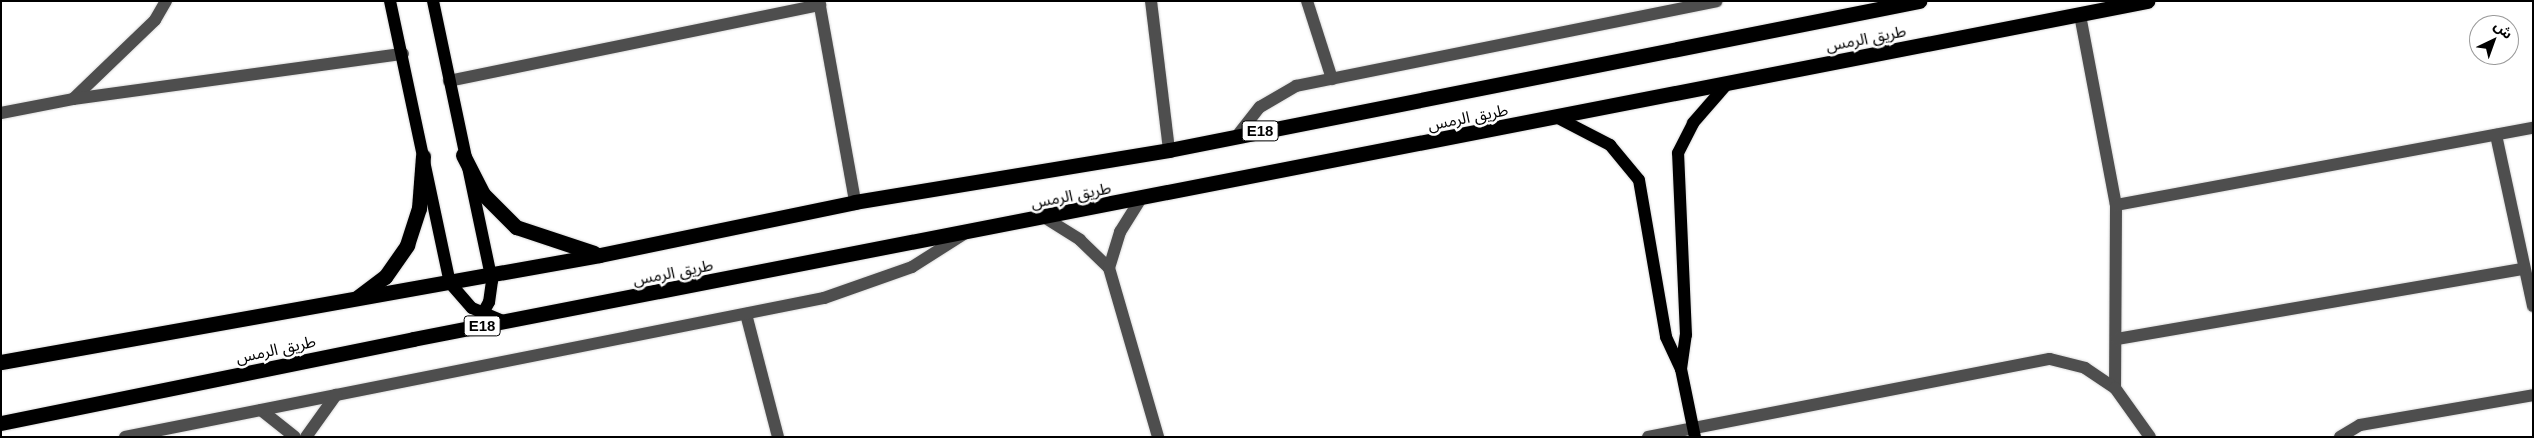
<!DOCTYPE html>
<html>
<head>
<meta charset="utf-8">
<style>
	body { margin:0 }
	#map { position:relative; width:2534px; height:438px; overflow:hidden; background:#fff; font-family:Arial,"Noto Sans Arabic",sans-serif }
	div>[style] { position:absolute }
	.roads { filter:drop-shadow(0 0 1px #dbdbdb) drop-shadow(0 0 1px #dbdbdb) }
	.minor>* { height:12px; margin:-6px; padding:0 6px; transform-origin:6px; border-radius:6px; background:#4e4e4e }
	.major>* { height:12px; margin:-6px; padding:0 6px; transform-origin:6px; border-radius:6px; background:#000 }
	.highway>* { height:15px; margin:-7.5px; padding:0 7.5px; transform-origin:7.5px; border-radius:7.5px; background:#000 }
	span { translate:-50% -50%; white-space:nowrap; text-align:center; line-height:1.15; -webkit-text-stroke:5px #fff; paint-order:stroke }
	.shield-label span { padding:1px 4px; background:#fff; border:1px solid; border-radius:4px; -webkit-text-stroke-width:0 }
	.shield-label { font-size:15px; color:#000; font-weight:700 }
	.street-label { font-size:16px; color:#000 }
	.frame { position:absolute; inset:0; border:2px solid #000; pointer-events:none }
	.north { position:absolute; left:2469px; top:15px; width:50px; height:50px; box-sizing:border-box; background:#fff; border:1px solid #999; border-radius:50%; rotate:42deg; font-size:14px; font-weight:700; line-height:20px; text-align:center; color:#000 }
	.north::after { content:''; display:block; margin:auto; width:18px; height:22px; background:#000; clip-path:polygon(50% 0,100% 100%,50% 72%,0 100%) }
</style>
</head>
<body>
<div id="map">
	<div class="roads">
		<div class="minor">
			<i style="left:819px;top:1px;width:204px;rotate:79.8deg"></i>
			<i style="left:1151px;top:1px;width:150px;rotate:83.1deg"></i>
			<i style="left:1307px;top:1px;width:82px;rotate:72.2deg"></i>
			<i style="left:2080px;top:15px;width:193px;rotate:79.3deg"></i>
			<i style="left:2116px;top:205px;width:183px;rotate:90.3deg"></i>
			<i style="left:449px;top:81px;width:379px;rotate:-11.6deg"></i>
			<i style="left:73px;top:99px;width:114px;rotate:-43.9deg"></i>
			<i style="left:155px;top:20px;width:22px;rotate:-60deg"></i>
			<i style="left:1px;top:113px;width:73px;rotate:-11deg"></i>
			<i style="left:73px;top:99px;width:333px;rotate:-7.8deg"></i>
			<i style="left:2496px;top:135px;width:175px;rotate:77.8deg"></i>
			<i style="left:1237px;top:136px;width:37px;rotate:-52deg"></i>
			<i style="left:1260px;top:107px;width:42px;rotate:-30.3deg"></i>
			<i style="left:1296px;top:86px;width:429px;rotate:-11.4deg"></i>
			<i style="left:2116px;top:205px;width:424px;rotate:-10.5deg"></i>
			<i style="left:1047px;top:219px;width:39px;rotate:32deg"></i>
			<i style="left:1080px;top:240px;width:40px;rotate:44deg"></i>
			<i style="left:1109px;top:268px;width:176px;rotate:73.8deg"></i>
			<i style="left:1109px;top:268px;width:38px;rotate:-73deg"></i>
			<i style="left:1120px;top:232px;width:38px;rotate:-58deg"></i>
			<i style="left:746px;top:314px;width:127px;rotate:75.4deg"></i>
			<i style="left:2117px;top:339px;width:411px;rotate:-9.8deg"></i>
			<i style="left:261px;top:410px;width:43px;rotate:38.5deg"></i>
			<i style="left:125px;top:437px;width:713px;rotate:-11.25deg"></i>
			<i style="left:824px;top:298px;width:93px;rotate:-19.4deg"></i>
			<i style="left:912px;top:267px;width:62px;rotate:-32.4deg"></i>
			<i style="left:306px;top:437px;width:52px;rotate:-54.5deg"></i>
			<i style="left:1648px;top:437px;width:409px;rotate:-11deg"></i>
			<i style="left:2050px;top:359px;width:36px;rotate:14deg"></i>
			<i style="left:2085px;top:368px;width:36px;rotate:34deg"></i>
			<i style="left:2115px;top:388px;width:60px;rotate:54.5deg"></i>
			<i style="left:2340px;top:437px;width:23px;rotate:-31deg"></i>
			<i style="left:2360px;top:425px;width:176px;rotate:-9.8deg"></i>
		</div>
		<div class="major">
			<i style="left:390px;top:1px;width:288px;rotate:78deg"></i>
			<i style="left:450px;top:283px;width:33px;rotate:49deg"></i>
			<i style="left:472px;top:308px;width:33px;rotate:23deg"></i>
			<i style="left:433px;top:1px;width:286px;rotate:78.1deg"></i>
			<i style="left:492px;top:281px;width:21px;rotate:98deg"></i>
			<i style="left:489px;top:302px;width:23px;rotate:119deg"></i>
			<i style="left:1558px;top:118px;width:59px;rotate:27.4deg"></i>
			<i style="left:1610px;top:145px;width:45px;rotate:50.4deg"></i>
			<i style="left:1639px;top:180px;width:159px;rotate:80.2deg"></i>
			<i style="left:1666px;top:337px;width:35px;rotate:65deg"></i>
			<i style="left:1681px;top:369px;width:69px;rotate:78.4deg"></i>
			<i style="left:1681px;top:369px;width:34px;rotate:-82deg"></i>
			<i style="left:1686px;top:335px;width:182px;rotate:-92.5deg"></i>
			<i style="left:1678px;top:153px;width:34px;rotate:-63deg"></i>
			<i style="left:1693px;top:123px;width:52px;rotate:-48.9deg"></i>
		</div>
		<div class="highway">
			<i style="left:463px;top:155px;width:44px;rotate:62.9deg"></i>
			<i style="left:483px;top:194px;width:47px;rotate:45deg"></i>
			<i style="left:516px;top:227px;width:82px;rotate:18.4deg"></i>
			<i style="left:358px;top:297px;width:34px;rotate:-37deg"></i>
			<i style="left:385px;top:277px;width:39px;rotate:-55deg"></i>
			<i style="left:407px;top:245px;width:39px;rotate:-72deg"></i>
			<i style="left:419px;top:208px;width:52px;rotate:-85.6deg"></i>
			<i style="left:1px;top:362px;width:608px;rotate:-10.13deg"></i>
			<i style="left:600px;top:255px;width:260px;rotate:-11.7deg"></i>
			<i style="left:855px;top:202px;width:318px;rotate:-9.4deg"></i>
			<i style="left:1169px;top:150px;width:765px;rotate:-11.24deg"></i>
			<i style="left:1px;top:423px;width:420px;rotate:-11.5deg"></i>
			<i style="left:413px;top:339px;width:1767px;rotate:-11.03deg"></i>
		</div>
	</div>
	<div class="shield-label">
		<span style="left:1260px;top:131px">E18</span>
		<span style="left:482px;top:326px">E18</span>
	</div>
	<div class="street-label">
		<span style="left:1866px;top:39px;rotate:-11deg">طريق الرمس</span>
		<span style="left:1468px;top:118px;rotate:-11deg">طريق الرمس</span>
		<span style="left:1071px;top:196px;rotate:-11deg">طريق الرمس</span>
		<span style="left:673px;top:273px;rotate:-11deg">طريق الرمس</span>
		<span style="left:276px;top:350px;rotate:-12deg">طريق الرمس</span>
	</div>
	<div class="frame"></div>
	<div class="north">ش</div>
</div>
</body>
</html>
